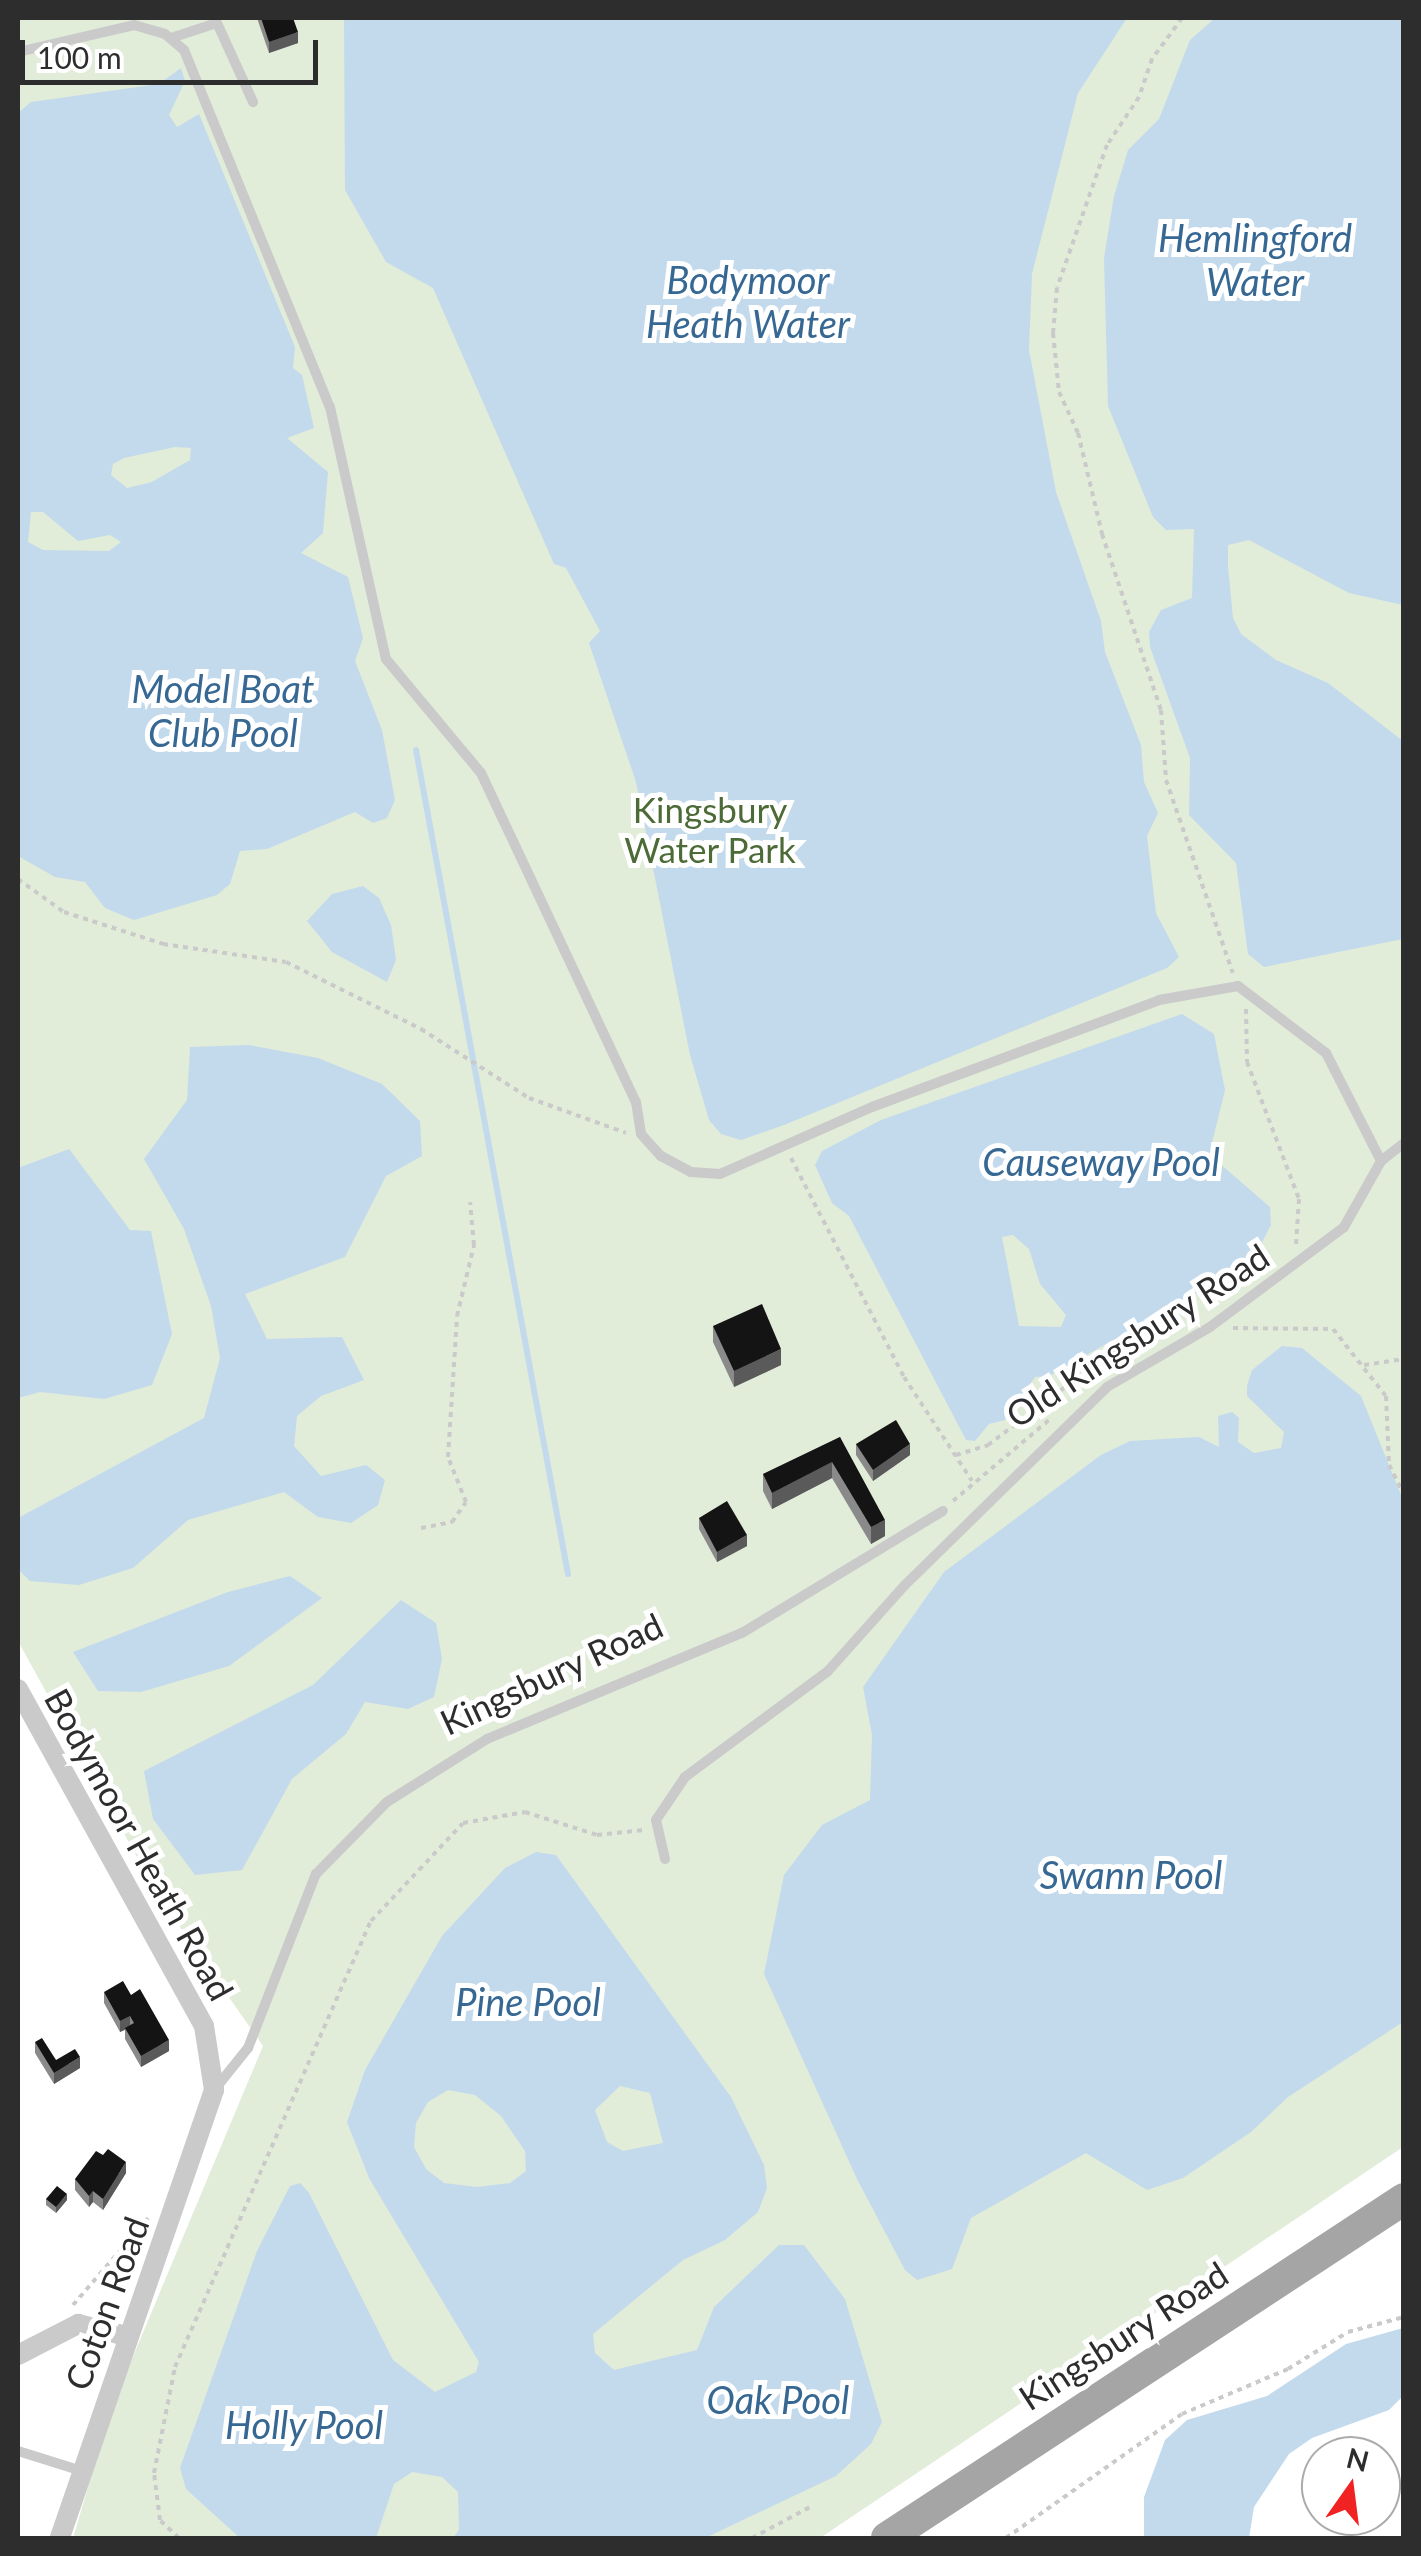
<!DOCTYPE html>
<html>
<head>
<meta charset="utf-8">
<style>
	body { margin:0 }
	#map { position:relative; width:1421px; height:2556px; overflow:hidden; background:#fff; font-family:Lato,sans-serif }
	div>[style] { position:absolute }
	.green>* { inset:0; background:#e1ecd9 }
	.water>* { inset:0; background:#c3daed }
	.stream>* { height:6px; margin:-3px; padding:0 3px; transform-origin:3px; border-radius:3px; background:#c3daed }
	.path>* { height:4px; margin-top:-2px; transform-origin:0; background:repeating-linear-gradient(90deg,#cacaca 0 5px,transparent 0 10px) }
	.service>* { height:10px; margin:-5px; padding:0 5px; transform-origin:5px; border-radius:5px; background:#cacaca }
	.minor>* { height:20px; margin:-10px; padding:0 10px; transform-origin:10px; border-radius:10px; background:#cacaca }
	.primary>* { height:32px; margin:-16px; padding:0 16px; transform-origin:16px; border-radius:16px; background:#a5a5a5 }
	.wall>* { inset:0; background:#8a8a8a }
	.shaded-wall>* { inset:0; background:#5a5a5a }
	.building>* { inset:0; background:#141414 }
	span { translate:-50% -50%; white-space:nowrap; text-align:center; line-height:1.15; -webkit-text-stroke:10px #fff; paint-order:stroke }
	.park-label { font-size:35px; color:#4c6b37 }
	.street-label { font-size:35px; color:#2d2d2d }
	.water-label { font-size:38px; color:#366893; font-style:italic }
	.frame { position:absolute; inset:0; border:20px solid #2d2d2d; pointer-events:none }
	.north { position:absolute; left:1301px; top:2436px; width:100px; height:100px; box-sizing:border-box; background:#fff; border:2px solid #ababab; border-radius:50%; rotate:14deg; font-size:28px; font-weight:700; line-height:40px; text-align:center; color:#2d2d2d }
	.north::after { content:''; display:block; margin:auto; width:35px; height:45px; background:#f12222; clip-path:polygon(50% 0,100% 100%,50% 72%,0 100%) }
	.scale { position:absolute; left:20px; top:40px; width:298px; height:45px; box-sizing:border-box; border:5px solid #2d2d2d; border-top:0; padding-left:12px; font-size:30px; line-height:35px; white-space:nowrap; color:#2d2d2d; -webkit-text-stroke:8px #fff; paint-order:stroke }
</style>
</head>
<body>
<div id="map">
	<div class="green">
		<i style="clip-path:polygon(18px 18px,1403px 18px,1403px 2147px,820px 2538px,73px 2538px,111px 2409px,263px 2046px,159px 1897px,18px 1641px)"></i>
	</div>
	<div class="water">
		<i style="clip-path:polygon(344px 18px,1127px 18px,1078px 93px,1032px 274px,1029px 350px,1056px 492px,1101px 621px,1105px 652px,1141px 745px,1144px 782px,1158px 813px,1147px 836px,1156px 913px,1179px 957px,1167px 968px,784px 1125px,741px 1140px,721px 1134px,709px 1120px,690px 1055px,636px 782px,589px 643px,600px 631px,566px 568px,554px 564px,433px 288px,386px 262px,345px 190px)"></i>
		<i style="clip-path:polygon(1215px 18px,1403px 18px,1403px 605px,1349px 593px,1249px 540px,1228px 545px,1228px 566px,1233px 618px,1241px 634px,1276px 660px,1328px 683px,1403px 741px,1403px 939px,1264px 967px,1248px 954px,1236px 863px,1189px 815px,1190px 758px,1150px 647px,1149px 632px,1161px 610px,1192px 598px,1194px 529px,1166px 530px,1153px 517px,1108px 406px,1104px 258px,1114px 196px,1128px 150px,1159px 119px,1190px 40px)"></i>
		<i style="clip-path:polygon(evenodd,181px 68px,185px 81px,169px 115px,177px 127px,199px 114px,295px 347px,293px 368px,302px 375px,314px 428px,287px 438px,328px 472px,323px 533px,301px 553px,348px 577px,363px 638px,355px 661px,382px 730px,395px 800px,387px 818px,373px 823px,355px 812px,267px 849px,240px 851px,230px 884px,217px 895px,134px 920px,105px 908px,85px 882px,55px 877px,18px 856px,18px 113px,31px 102px,159px 84px,181px 68px,175px 447px,191px 448px,190px 460px,152px 482px,127px 488px,111px 475px,113px 464px,124px 458px,175px 447px,181px 68px,31px 512px,43px 512px,78px 541px,110px 535px,121px 542px,109px 551px,43px 550px,28px 542px,31px 512px)"></i>
		<i style="clip-path:polygon(363px 886px,379px 898px,391px 925px,396px 960px,387px 982px,332px 952px,307px 921px,332px 894px)"></i>
		<i style="clip-path:polygon(evenodd,1182px 1014px,1214px 1034px,1225px 1090px,1212px 1143px,1219px 1163px,1270px 1207px,1271px 1225px,1261px 1244px,1240px 1269px,1049px 1376px,1035px 1377px,1005px 1420px,989px 1424px,975px 1441px,966px 1440px,849px 1216px,832px 1203px,815px 1165px,822px 1151px,881px 1120px,1182px 1014px,1013px 1235px,1029px 1249px,1040px 1284px,1066px 1315px,1061px 1327px,1019px 1326px,1002px 1237px,1013px 1235px)"></i>
		<i style="clip-path:polygon(249px 1045px,318px 1058px,382px 1084px,420px 1121px,422px 1156px,386px 1176px,345px 1257px,245px 1294px,267px 1339px,342px 1337px,364px 1380px,321px 1396px,297px 1416px,294px 1446px,321px 1476px,366px 1465px,385px 1480px,378px 1505px,351px 1523px,318px 1517px,284px 1492px,188px 1520px,133px 1568px,79px 1585px,30px 1581px,18px 1569px,18px 1518px,204px 1418px,220px 1358px,211px 1306px,184px 1229px,144px 1159px,187px 1100px,190px 1047px)"></i>
		<i style="clip-path:polygon(69px 1149px,130px 1230px,151px 1231px,172px 1334px,152px 1385px,104px 1399px,40px 1392px,18px 1398px,18px 1168px)"></i>
		<i style="clip-path:polygon(1282px 1346px,1302px 1348px,1361px 1396px,1403px 1500px,1403px 2022px,1288px 2097px,1251px 2132px,1183px 2178px,1147px 2190px,1086px 2153px,971px 2218px,952px 2269px,917px 2280px,905px 2270px,857px 2179px,764px 1974px,784px 1875px,822px 1825px,870px 1800px,872px 1735px,863px 1687px,944px 1572px,1101px 1455px,1130px 1441px,1199px 1437px,1219px 1447px,1218px 1416px,1232px 1412px,1239px 1418px,1238px 1442px,1254px 1453px,1281px 1448px,1284px 1432px,1247px 1396px,1247px 1386px,1252px 1370px)"></i>
		<i style="clip-path:polygon(290px 1576px,322px 1598px,229px 1666px,141px 1692px,98px 1691px,73px 1652px,228px 1592px)"></i>
		<i style="clip-path:polygon(401px 1600px,436px 1623px,442px 1659px,434px 1697px,408px 1709px,365px 1702px,346px 1734px,292px 1779px,242px 1870px,195px 1875px,153px 1819px,144px 1771px,313px 1685px)"></i>
		<i style="clip-path:polygon(evenodd,536px 1852px,556px 1855px,731px 2097px,764px 2165px,767px 2188px,758px 2212px,725px 2240px,683px 2260px,593px 2334px,595px 2353px,614px 2370px,697px 2350px,714px 2307px,779px 2245px,804px 2245px,845px 2299px,882px 2422px,871px 2444px,836px 2476px,705px 2538px,453px 2538px,459px 2530px,458px 2492px,442px 2477px,412px 2472px,394px 2484px,376px 2538px,240px 2538px,186px 2489px,180px 2468px,257px 2251px,290px 2186px,300px 2183px,309px 2193px,393px 2360px,435px 2392px,476px 2372px,479px 2362px,369px 2178px,347px 2122px,365px 2070px,442px 1936px,505px 1868px,536px 1852px,620px 2086px,650px 2093px,663px 2143px,623px 2151px,607px 2142px,595px 2110px,620px 2086px,536px 1852px,448px 2090px,475px 2095px,501px 2116px,525px 2151px,526px 2171px,510px 2183px,477px 2187px,444px 2183px,426px 2169px,414px 2147px,416px 2123px,428px 2102px,448px 2090px)"></i>
		<i style="clip-path:polygon(1403px 2328px,1403px 2396px,1389px 2410px,1312px 2438px,1289px 2454px,1254px 2507px,1249px 2538px,1144px 2538px,1144px 2497px,1165px 2440px,1187px 2420px,1267px 2396px,1346px 2344px)"></i>
	</div>
	<div class="stream">
		<i style="left:416px;top:750px;width:838px;rotate:79.55deg"></i>
	</div>
	<div class="path">
		<i style="left:1182px;top:18px;width:51px;rotate:126.2deg"></i>
		<i style="left:1152px;top:59px;width:40px;rotate:108.9deg"></i>
		<i style="left:1139px;top:97px;width:58px;rotate:123.7deg"></i>
		<i style="left:1107px;top:145px;width:151px;rotate:109.3deg"></i>
		<i style="left:1057px;top:288px;width:45px;rotate:95.1deg"></i>
		<i style="left:1053px;top:333px;width:59px;rotate:84.2deg"></i>
		<i style="left:1059px;top:392px;width:45px;rotate:65.1deg"></i>
		<i style="left:1078px;top:433px;width:104px;rotate:76.6deg"></i>
		<i style="left:1102px;top:534px;width:186px;rotate:71.5deg"></i>
		<i style="left:1161px;top:710px;width:70px;rotate:85.9deg"></i>
		<i style="left:1166px;top:780px;width:204px;rotate:70.9deg"></i>
		<i style="left:18px;top:879px;width:57px;rotate:35.7deg"></i>
		<i style="left:64px;top:912px;width:104px;rotate:17.9deg"></i>
		<i style="left:163px;top:944px;width:124px;rotate:8.3deg"></i>
		<i style="left:286px;top:962px;width:151px;rotate:26.4deg"></i>
		<i style="left:421px;top:1029px;width:128px;rotate:32.6deg"></i>
		<i style="left:529px;top:1098px;width:103px;rotate:19.8deg"></i>
		<i style="left:1246px;top:1009px;width:53px;rotate:88.9deg"></i>
		<i style="left:1247px;top:1062px;width:147px;rotate:69.2deg"></i>
		<i style="left:1299px;top:1199px;width:45px;rotate:93.8deg"></i>
		<i style="left:791px;top:1158px;width:246px;rotate:62.7deg"></i>
		<i style="left:904px;top:1377px;width:124px;rotate:56.8deg"></i>
		<i style="left:1233px;top:1328px;width:100px;rotate:0.6deg"></i>
		<i style="left:1333px;top:1329px;width:85px;rotate:51.7deg"></i>
		<i style="left:1386px;top:1396px;width:69px;rotate:87.5deg"></i>
		<i style="left:1389px;top:1465px;width:33px;rotate:63deg"></i>
		<i style="left:1364px;top:1365px;width:40px;rotate:-8.5deg"></i>
		<i style="left:956px;top:1455px;width:34px;rotate:-17deg"></i>
		<i style="left:988px;top:1445px;width:105px;rotate:-36.9deg"></i>
		<i style="left:1072px;top:1382px;width:126px;rotate:-27deg"></i>
		<i style="left:953px;top:1501px;width:126px;rotate:-40.2deg"></i>
		<i style="left:421px;top:1528px;width:32px;rotate:-11deg"></i>
		<i style="left:452px;top:1522px;width:24px;rotate:-55deg"></i>
		<i style="left:466px;top:1502px;width:48px;rotate:-111.8deg"></i>
		<i style="left:448px;top:1457px;width:141px;rotate:-86.3deg"></i>
		<i style="left:457px;top:1316px;width:73px;rotate:-76.5deg"></i>
		<i style="left:474px;top:1245px;width:43px;rotate:-95.3deg"></i>
		<i style="left:73px;top:2305px;width:115px;rotate:-49.2deg"></i>
		<i style="left:179px;top:2538px;width:26px;rotate:-137deg"></i>
		<i style="left:160px;top:2520px;width:47px;rotate:-97.3deg"></i>
		<i style="left:154px;top:2473px;width:108px;rotate:-78.8deg"></i>
		<i style="left:175px;top:2367px;width:487px;rotate:-66.3deg"></i>
		<i style="left:371px;top:1921px;width:134px;rotate:-46.8deg"></i>
		<i style="left:463px;top:1823px;width:63px;rotate:-10.1deg"></i>
		<i style="left:525px;top:1812px;width:76px;rotate:17.7deg"></i>
		<i style="left:597px;top:1835px;width:47px;rotate:-6.1deg"></i>
		<i style="left:752px;top:2538px;width:68px;rotate:-28.1deg"></i>
		<i style="left:1006px;top:2538px;width:215px;rotate:-35.2deg"></i>
		<i style="left:1182px;top:2414px;width:115px;rotate:-23deg"></i>
		<i style="left:1288px;top:2369px;width:70px;rotate:-31.7deg"></i>
		<i style="left:1348px;top:2332px;width:58px;rotate:-15deg"></i>
	</div>
	<div class="service">
		<i style="left:171px;top:38px;width:48px;rotate:-18.1deg"></i>
		<i style="left:217px;top:23px;width:87px;rotate:65.5deg"></i>
		<i style="left:18px;top:52px;width:119px;rotate:-13.1deg"></i>
		<i style="left:134px;top:25px;width:32px;rotate:16deg"></i>
		<i style="left:165px;top:34px;width:25px;rotate:40deg"></i>
		<i style="left:184px;top:50px;width:386px;rotate:67.8deg"></i>
		<i style="left:330px;top:407px;width:258px;rotate:77.5deg"></i>
		<i style="left:386px;top:659px;width:148px;rotate:50.2deg"></i>
		<i style="left:481px;top:773px;width:364px;rotate:64.8deg"></i>
		<i style="left:636px;top:1102px;width:32px;rotate:81deg"></i>
		<i style="left:641px;top:1134px;width:30px;rotate:48deg"></i>
		<i style="left:661px;top:1156px;width:34px;rotate:28deg"></i>
		<i style="left:691px;top:1172px;width:29px;rotate:4deg"></i>
		<i style="left:720px;top:1174px;width:166px;rotate:-23.8deg"></i>
		<i style="left:872px;top:1107px;width:306px;rotate:-20.4deg"></i>
		<i style="left:1159px;top:1000px;width:80px;rotate:-10deg"></i>
		<i style="left:1238px;top:986px;width:111px;rotate:37.3deg"></i>
		<i style="left:1326px;top:1053px;width:121px;rotate:63deg"></i>
		<i style="left:665px;top:1859px;width:40px;rotate:-103deg"></i>
		<i style="left:656px;top:1820px;width:52px;rotate:-56deg"></i>
		<i style="left:685px;top:1777px;width:178px;rotate:-36.5deg"></i>
		<i style="left:828px;top:1671px;width:115px;rotate:-48.2deg"></i>
		<i style="left:905px;top:1585px;width:283px;rotate:-44.4deg"></i>
		<i style="left:1107px;top:1387px;width:119px;rotate:-30.2deg"></i>
		<i style="left:1210px;top:1327px;width:167px;rotate:-36.7deg"></i>
		<i style="left:1344px;top:1227px;width:76px;rotate:-60.7deg"></i>
		<i style="left:1381px;top:1161px;width:29px;rotate:-38deg"></i>
		<i style="left:215px;top:2089px;width:53px;rotate:-51.2deg"></i>
		<i style="left:248px;top:2048px;width:187px;rotate:-68.7deg"></i>
		<i style="left:316px;top:1874px;width:101px;rotate:-45.4deg"></i>
		<i style="left:387px;top:1802px;width:118px;rotate:-32.2deg"></i>
		<i style="left:487px;top:1739px;width:276px;rotate:-22.6deg"></i>
		<i style="left:742px;top:1633px;width:235px;rotate:-31.3deg"></i>
		<i style="left:18px;top:2451px;width:67px;rotate:17.4deg"></i>
	</div>
	<div class="minor">
		<i style="left:18px;top:1689px;width:385px;rotate:61.1deg"></i>
		<i style="left:204px;top:2026px;width:65px;rotate:81.1deg"></i>
		<i style="left:214px;top:2090px;width:474px;rotate:109deg"></i>
		<i style="left:18px;top:2355px;width:68px;rotate:-27.3deg"></i>
		<i style="left:78px;top:2324px;width:50px;rotate:13.8deg"></i>
	</div>
	<div class="primary">
		<i style="left:887px;top:2538px;width:618px;rotate:-33.25deg"></i>
	</div>
	<div class="wall">
		<i style="clip-path:polygon(257px 18px,293px 18px,298px 43px,269px 53px)"></i>
		<i style="clip-path:polygon(713px 1326px,781px 1365px,734px 1387px,713px 1342px)"></i>
		<i style="clip-path:polygon(840px 1437px,885px 1536px,871px 1544px,832px 1478px,772px 1509px,763px 1491px,763px 1474px)"></i>
		<i style="clip-path:polygon(856px 1444px,910px 1455px,873px 1481px,856px 1455px)"></i>
		<i style="clip-path:polygon(699px 1518px,747px 1546px,717px 1562px,699px 1529px)"></i>
		<i style="clip-path:polygon(104px 1992px,169px 2051px,141px 2067px,125px 2039px,125px 2030px,120px 2032px,104px 2003px)"></i>
		<i style="clip-path:polygon(35px 2042px,56px 2060px,80px 2068px,54px 2084px,35px 2053px)"></i>
		<i style="clip-path:polygon(126px 2173px,103px 2210px,93px 2202px,89px 2207px,75px 2190px,75px 2179px)"></i>
		<i style="clip-path:polygon(46px 2199px,67px 2200px,56px 2213px,46px 2205px)"></i>
	</div>
	<div class="shaded-wall">
		<i style="clip-path:polygon(298px 32px,298px 43px,269px 53px,269px 42px)"></i>
		<i style="clip-path:polygon(781px 1349px,781px 1365px,734px 1387px,734px 1371px)"></i>
		<i style="clip-path:polygon(910px 1444px,910px 1455px,873px 1481px,873px 1470px)"></i>
		<i style="clip-path:polygon(832px 1462px,832px 1478px,772px 1509px,772px 1493px)"></i>
		<i style="clip-path:polygon(885px 1520px,885px 1536px,871px 1544px,871px 1527px)"></i>
		<i style="clip-path:polygon(747px 1535px,747px 1546px,717px 1562px,717px 1552px)"></i>
		<i style="clip-path:polygon(130px 2016px,130px 2027px,120px 2032px,120px 2021px)"></i>
		<i style="clip-path:polygon(169px 2040px,169px 2051px,141px 2067px,141px 2056px)"></i>
		<i style="clip-path:polygon(80px 2057px,80px 2068px,54px 2084px,54px 2073px)"></i>
		<i style="clip-path:polygon(126px 2162px,126px 2173px,103px 2210px,103px 2199px)"></i>
		<i style="clip-path:polygon(93px 2191px,93px 2202px,89px 2207px,89px 2196px)"></i>
		<i style="clip-path:polygon(67px 2194px,67px 2200px,56px 2213px,56px 2207px)"></i>
	</div>
	<div class="building">
		<i style="clip-path:polygon(261px 18px,293px 18px,298px 32px,269px 42px)"></i>
		<i style="clip-path:polygon(762px 1304px,781px 1349px,734px 1371px,713px 1326px)"></i>
		<i style="clip-path:polygon(896px 1420px,910px 1444px,873px 1470px,856px 1444px)"></i>
		<i style="clip-path:polygon(840px 1437px,885px 1520px,871px 1527px,832px 1462px,772px 1493px,763px 1474px)"></i>
		<i style="clip-path:polygon(727px 1501px,747px 1535px,717px 1552px,699px 1518px)"></i>
		<i style="clip-path:polygon(123px 1981px,131px 1995px,140px 1989px,169px 2040px,141px 2056px,125px 2028px,134px 2023px,130px 2016px,120px 2021px,104px 1992px)"></i>
		<i style="clip-path:polygon(42px 2038px,56px 2060px,75px 2049px,80px 2057px,54px 2073px,35px 2042px)"></i>
		<i style="clip-path:polygon(108px 2149px,126px 2162px,103px 2199px,93px 2191px,89px 2196px,75px 2179px,96px 2151px,103px 2155px)"></i>
		<i style="clip-path:polygon(57px 2186px,67px 2194px,56px 2207px,46px 2199px)"></i>
	</div>
	<div class="park-label">
		<span style="left:710px;top:829px">Kingsbury<br>Water Park</span>
	</div>
	<div class="street-label">
		<span style="left:1137px;top:1335px;rotate:-33deg">Old Kingsbury Road</span>
		<span style="left:551px;top:1673px;rotate:-25deg">Kingsbury Road</span>
		<span style="left:140px;top:1844px;rotate:61deg">Bodymoor Heath Road</span>
		<span style="left:106px;top:2303px;rotate:-70deg">Coton Road</span>
		<span style="left:1123px;top:2335px;rotate:-33deg">Kingsbury Road</span>
	</div>
	<div class="water-label">
		<span style="left:1255px;top:260px">Hemlingford<br>Water</span>
		<span style="left:748px;top:302px">Bodymoor<br>Heath Water</span>
		<span style="left:223px;top:711px">Model Boat<br>Club Pool</span>
		<span style="left:1101px;top:1162px">Causeway Pool</span>
		<span style="left:1131px;top:1875px">Swann Pool</span>
		<span style="left:528px;top:2002px">Pine Pool</span>
		<span style="left:778px;top:2400px">Oak Pool</span>
		<span style="left:304px;top:2425px">Holly Pool</span>
	</div>
	<div class="frame"></div>
	<div class="north">N</div>
	<div class="scale">100 m</div>
</div>
</body>
</html>
